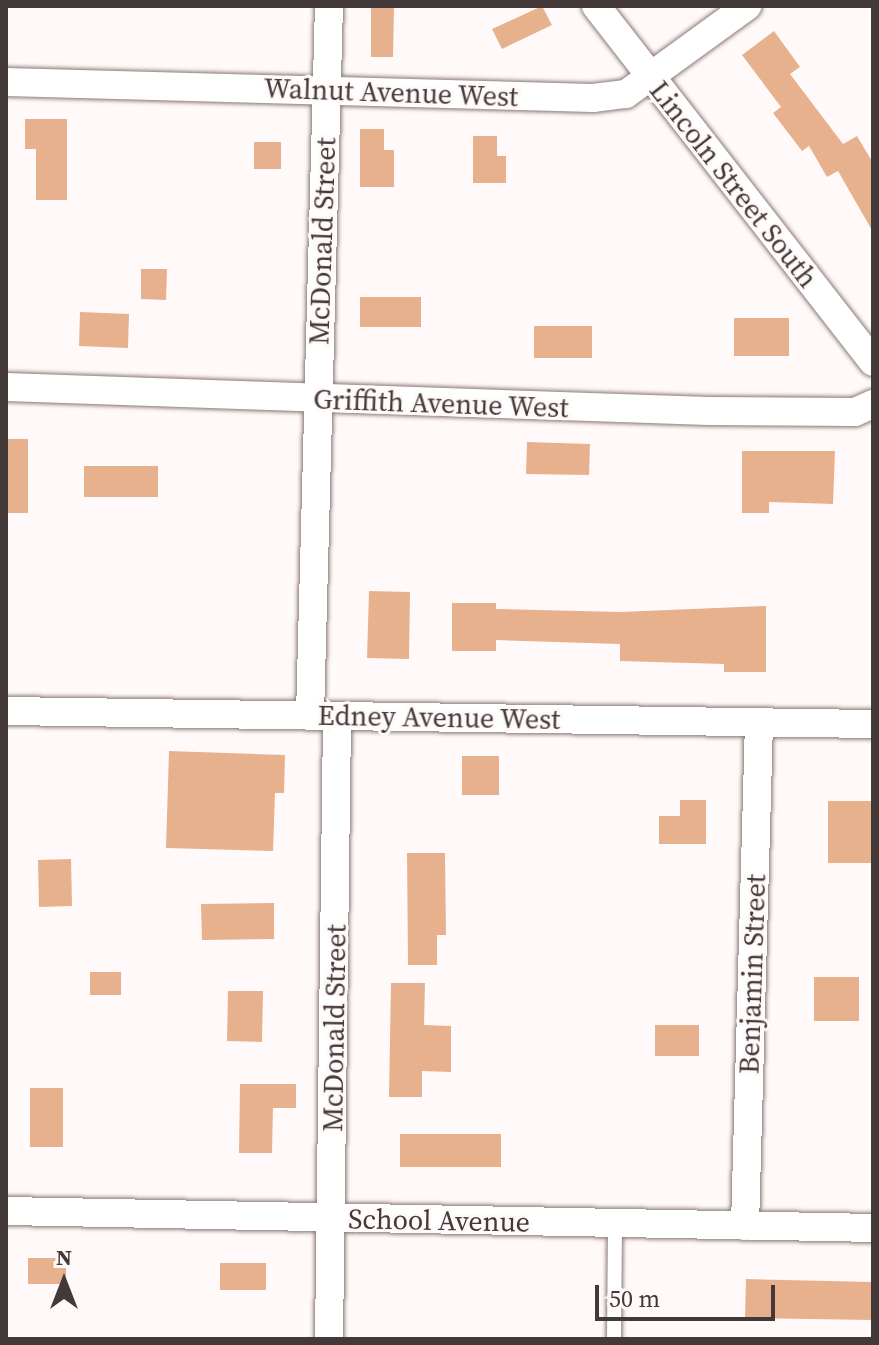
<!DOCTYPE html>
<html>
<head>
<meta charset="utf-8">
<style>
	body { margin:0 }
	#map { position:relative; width:879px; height:1345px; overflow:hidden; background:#fffaf9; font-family:"Source Serif 4",serif }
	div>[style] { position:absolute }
	.building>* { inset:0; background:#e8b18d }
	.roads { filter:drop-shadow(0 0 2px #8b7875) drop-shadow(0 0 2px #8b7875) }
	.service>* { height:14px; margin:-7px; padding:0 7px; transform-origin:7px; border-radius:7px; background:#fff }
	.minor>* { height:28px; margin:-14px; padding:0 14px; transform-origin:14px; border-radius:14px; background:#fff }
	span { translate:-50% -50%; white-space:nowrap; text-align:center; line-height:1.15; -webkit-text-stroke:6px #fffaf9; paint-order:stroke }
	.street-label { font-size:28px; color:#423938 }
	.frame { position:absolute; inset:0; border:8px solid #423938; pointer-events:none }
	.north { position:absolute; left:24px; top:1241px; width:80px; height:80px; -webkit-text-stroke:6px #fffaf9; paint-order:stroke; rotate:0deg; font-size:22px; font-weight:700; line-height:32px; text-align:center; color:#423938 }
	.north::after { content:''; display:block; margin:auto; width:28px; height:36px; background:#423938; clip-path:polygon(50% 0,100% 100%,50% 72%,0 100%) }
	.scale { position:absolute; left:595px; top:1285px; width:180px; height:36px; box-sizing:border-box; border:4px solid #423938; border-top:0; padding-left:10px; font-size:24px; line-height:28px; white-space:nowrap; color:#423938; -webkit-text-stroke:6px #fffaf9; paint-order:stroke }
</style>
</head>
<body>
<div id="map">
	<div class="building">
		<i style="clip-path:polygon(371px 6px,394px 6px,393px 57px,371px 57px)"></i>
		<i style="clip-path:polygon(542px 6px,552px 25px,502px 49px,492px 29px)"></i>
		<i style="clip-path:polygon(774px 31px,800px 67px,790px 74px,843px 144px,857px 136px,873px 163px,873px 232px,838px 171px,827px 177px,809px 146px,802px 151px,773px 113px,781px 107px,742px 55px)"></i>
		<i style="clip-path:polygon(25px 119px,67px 119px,67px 200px,36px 200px,36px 149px,25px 149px)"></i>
		<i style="clip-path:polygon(360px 129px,384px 129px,384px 150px,394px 150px,394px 187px,360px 187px)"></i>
		<i style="clip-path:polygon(473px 136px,497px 136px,497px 156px,506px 156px,506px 183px,473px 183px)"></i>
		<i style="clip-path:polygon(254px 142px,281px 142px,281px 169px,254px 169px)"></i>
		<i style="clip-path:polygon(141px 269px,167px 269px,166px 300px,141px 299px)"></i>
		<i style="clip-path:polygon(360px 297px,421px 297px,421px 327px,360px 327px)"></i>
		<i style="clip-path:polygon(80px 312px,129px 314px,128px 348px,79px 346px)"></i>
		<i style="clip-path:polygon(734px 318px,789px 318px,789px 356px,734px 356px)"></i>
		<i style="clip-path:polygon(534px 326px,592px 326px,592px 358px,534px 358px)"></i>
		<i style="clip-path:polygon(6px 439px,28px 439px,28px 513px,6px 513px)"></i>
		<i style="clip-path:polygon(527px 442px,590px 444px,589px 475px,526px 474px)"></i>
		<i style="clip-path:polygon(742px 451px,835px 451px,833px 504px,769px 502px,769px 513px,742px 513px)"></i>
		<i style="clip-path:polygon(84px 466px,158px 466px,158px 497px,84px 497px)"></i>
		<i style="clip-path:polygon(369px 591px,410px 592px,409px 659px,367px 658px)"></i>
		<i style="clip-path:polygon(452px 603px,496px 603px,496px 609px,620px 612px,766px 606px,766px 672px,724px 672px,724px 664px,620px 661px,620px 644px,496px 640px,496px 651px,452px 651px)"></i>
		<i style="clip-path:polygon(169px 751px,285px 755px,284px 793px,275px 793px,273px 851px,166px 848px)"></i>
		<i style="clip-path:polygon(462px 756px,499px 756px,499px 795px,462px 795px)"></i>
		<i style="clip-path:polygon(680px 800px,706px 800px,706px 844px,659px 844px,659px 816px,680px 816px)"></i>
		<i style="clip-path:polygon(828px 801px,873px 801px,873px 863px,828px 863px)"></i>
		<i style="clip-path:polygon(407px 853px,445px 853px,446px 935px,437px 935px,437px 965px,408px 965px)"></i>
		<i style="clip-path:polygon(71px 859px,72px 906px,39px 907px,38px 860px)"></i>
		<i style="clip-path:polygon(274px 903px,274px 939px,202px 940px,201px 904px)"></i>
		<i style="clip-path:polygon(90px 972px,121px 972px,121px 995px,90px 995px)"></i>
		<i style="clip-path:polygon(814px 977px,859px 977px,859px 1021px,814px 1021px)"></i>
		<i style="clip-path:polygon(391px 983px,425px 983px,424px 1025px,451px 1026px,451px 1072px,422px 1071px,422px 1097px,389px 1097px)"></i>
		<i style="clip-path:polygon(228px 991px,263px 991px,262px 1042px,227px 1041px)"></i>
		<i style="clip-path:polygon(655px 1025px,699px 1025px,699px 1056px,655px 1056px)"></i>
		<i style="clip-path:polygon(240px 1084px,296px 1084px,296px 1108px,273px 1108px,272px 1153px,239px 1153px)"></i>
		<i style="clip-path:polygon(30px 1088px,63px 1088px,63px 1147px,30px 1147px)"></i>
		<i style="clip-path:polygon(400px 1134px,501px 1134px,501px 1167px,400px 1167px)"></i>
		<i style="clip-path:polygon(28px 1258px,66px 1258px,66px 1284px,28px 1284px)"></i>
		<i style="clip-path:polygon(220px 1263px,266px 1263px,266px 1290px,220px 1290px)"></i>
		<i style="clip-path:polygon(746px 1279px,873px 1282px,873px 1320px,745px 1318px)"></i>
	</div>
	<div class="roads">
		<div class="service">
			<i style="left:614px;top:1339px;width:115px;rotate:-89.5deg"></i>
		</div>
		<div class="minor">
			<i style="left:596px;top:6px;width:451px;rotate:52.1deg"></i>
			<i style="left:6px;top:82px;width:587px;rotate:1.56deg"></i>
			<i style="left:593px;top:98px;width:33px;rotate:-7deg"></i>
			<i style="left:626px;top:94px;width:150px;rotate:-36deg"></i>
			<i style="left:6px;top:387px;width:703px;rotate:1.96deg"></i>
			<i style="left:709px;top:411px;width:146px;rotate:0.4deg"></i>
			<i style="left:855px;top:412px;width:20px;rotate:-24deg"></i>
			<i style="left:6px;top:711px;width:867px;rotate:0.86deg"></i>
			<i style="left:310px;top:716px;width:710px;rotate:-88.47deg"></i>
			<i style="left:6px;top:1211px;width:867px;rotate:1.12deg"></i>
			<i style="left:745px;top:1226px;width:504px;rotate:-88.41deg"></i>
			<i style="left:329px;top:1339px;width:623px;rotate:-89.26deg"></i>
		</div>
	</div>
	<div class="street-label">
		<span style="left:391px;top:92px;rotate:2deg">Walnut Avenue West</span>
		<span style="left:734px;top:184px;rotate:52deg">Lincoln Street South</span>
		<span style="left:322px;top:241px;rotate:-88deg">McDonald Street</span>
		<span style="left:441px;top:403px;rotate:2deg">Griffith Avenue West</span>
		<span style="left:439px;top:717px;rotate:1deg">Edney Avenue West</span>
		<span style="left:752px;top:974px;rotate:-88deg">Benjamin Street</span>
		<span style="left:334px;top:1028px;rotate:-89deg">McDonald Street</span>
		<span style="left:439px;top:1220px;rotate:1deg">School Avenue</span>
	</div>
	<div class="frame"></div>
	<div class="north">N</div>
	<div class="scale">50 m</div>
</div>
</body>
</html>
